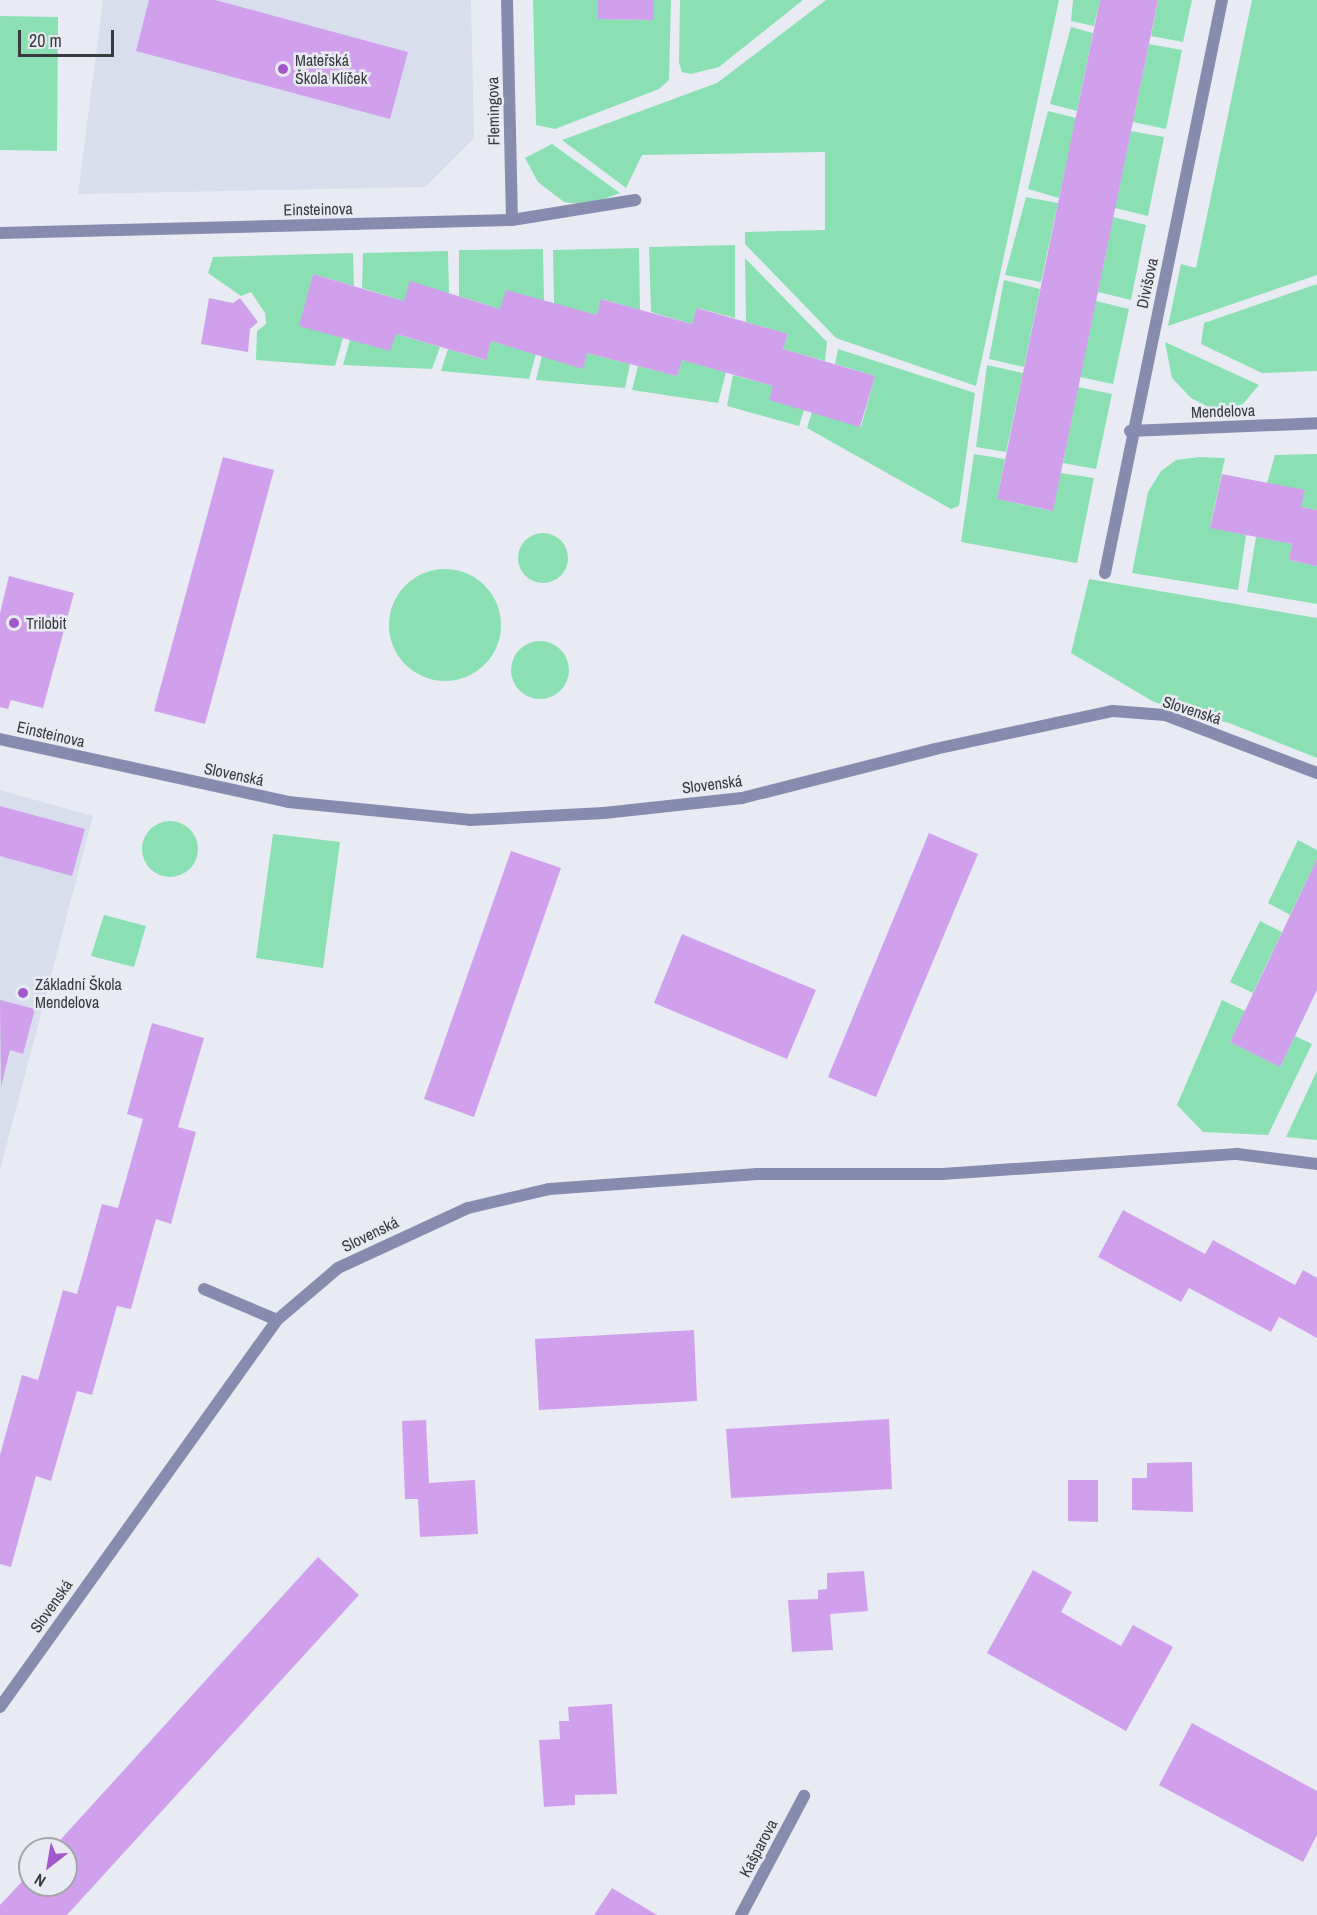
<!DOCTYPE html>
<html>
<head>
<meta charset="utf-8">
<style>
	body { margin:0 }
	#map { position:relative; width:1317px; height:1915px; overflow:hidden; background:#e9ebf4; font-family:"Archivo Narrow",sans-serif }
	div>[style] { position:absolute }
	.built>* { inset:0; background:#d9deec }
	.green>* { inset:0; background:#8ae0b2 }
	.round { border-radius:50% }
	.building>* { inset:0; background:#d1a0ec }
	.street>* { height:12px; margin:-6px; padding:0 6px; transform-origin:6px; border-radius:6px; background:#878caf }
	.dots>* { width:16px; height:16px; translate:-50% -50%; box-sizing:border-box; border:3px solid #e9ebf4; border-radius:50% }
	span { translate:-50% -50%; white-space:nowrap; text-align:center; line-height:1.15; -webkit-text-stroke:5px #e9ebf4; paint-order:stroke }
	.poi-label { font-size:16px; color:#393a3d }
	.left { translate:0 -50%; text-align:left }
	.street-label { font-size:16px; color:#393a3d }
	.north { position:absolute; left:18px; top:1837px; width:60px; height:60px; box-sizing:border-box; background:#e9ebf4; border:2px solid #a3a4ab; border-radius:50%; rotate:211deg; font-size:16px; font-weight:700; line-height:24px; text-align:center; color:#393a3d }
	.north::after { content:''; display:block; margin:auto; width:21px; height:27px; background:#a359cc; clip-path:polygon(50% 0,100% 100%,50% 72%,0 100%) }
	.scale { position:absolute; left:18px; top:30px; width:96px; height:27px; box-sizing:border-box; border:3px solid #393a3d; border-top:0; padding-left:8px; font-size:18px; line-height:21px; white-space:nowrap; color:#393a3d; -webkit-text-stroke:4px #e9ebf4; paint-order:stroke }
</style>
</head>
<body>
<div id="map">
	<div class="built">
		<i style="clip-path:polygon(103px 0,471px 0,474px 138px,425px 187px,78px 194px)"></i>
		<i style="clip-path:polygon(0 790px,93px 816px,0 1170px)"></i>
	</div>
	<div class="green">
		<i style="clip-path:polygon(533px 0,598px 0,599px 19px,653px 20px,653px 0,671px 0,669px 80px,659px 89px,555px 129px,536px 125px)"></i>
		<i style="clip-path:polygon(680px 0,803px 0,719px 67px,691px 74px,682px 72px,679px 63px)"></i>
		<i style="clip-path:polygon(826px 0,1059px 0,976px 386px,836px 338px,745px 244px,745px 232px,825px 230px,825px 152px,642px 155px,626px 188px,562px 140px,717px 83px)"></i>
		<i style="clip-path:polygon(1073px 0,1100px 0,1094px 26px,1071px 21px)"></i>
		<i style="clip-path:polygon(1158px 0,1192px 0,1183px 42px,1151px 36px)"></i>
		<i style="clip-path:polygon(1252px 0,1317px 0,1317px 275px,1168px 326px,1181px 264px,1196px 268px)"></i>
		<i style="clip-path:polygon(0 16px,58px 17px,57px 151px,0 150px)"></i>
		<i style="clip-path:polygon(1071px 27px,1093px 33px,1077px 111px,1050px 104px)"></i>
		<i style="clip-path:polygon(1149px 44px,1182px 50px,1166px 129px,1133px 122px)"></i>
		<i style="clip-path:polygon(1048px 111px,1076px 118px,1059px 198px,1028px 189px)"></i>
		<i style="clip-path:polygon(1131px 131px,1164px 137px,1148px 216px,1115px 208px)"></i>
		<i style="clip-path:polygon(552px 144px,620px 193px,588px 205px,564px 202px,538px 182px,525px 158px)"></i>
		<i style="clip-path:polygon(1026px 197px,1058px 203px,1041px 282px,1005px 275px)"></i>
		<i style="clip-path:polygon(1113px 217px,1146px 225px,1131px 300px,1098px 292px)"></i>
		<i style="clip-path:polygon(735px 245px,735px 318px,698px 308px,692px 324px,651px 312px,649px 247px)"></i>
		<i style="clip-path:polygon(639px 248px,640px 310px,602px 299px,597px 315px,554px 304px,553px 250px)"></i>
		<i style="clip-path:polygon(543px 249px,544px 301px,500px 309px,459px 296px,459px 250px)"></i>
		<i style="clip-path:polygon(448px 251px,449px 293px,404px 301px,362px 288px,363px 253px)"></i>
		<i style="clip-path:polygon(353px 253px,354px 286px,313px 274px,300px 325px,343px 338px,335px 366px,256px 360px,257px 331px,266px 324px,265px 313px,251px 292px,241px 296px,208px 273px,213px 257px)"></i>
		<i style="clip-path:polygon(745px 258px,827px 342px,825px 361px,783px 349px,788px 334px,746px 322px)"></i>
		<i style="clip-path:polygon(1004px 280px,1040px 289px,1024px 367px,989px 359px)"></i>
		<i style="clip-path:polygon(1317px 284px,1317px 371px,1262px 373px,1201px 344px,1204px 323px)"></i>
		<i style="clip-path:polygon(1096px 301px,1129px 309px,1113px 384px,1080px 377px)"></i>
		<i style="clip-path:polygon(396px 334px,440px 347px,432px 369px,343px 365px,350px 340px)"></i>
		<i style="clip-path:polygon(491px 341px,536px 354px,529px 379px,441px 371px,448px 349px,485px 360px)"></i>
		<i style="clip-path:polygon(1165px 342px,1259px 385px,1243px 404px,1220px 413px,1191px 398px,1172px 378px)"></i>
		<i style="clip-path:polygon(838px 349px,975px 393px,959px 506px,951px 509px,807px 428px,812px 412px,861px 427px,875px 376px,835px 364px)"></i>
		<i style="clip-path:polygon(587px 353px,630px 364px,625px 388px,536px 380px,542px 356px)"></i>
		<i style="clip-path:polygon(682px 360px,726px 372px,718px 403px,632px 390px,638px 366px,677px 376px)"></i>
		<i style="clip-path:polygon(987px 365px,1023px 373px,1006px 452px,976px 447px)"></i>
		<i style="clip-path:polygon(733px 375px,773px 386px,804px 410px,799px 426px,727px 406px)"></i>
		<i style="clip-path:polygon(1078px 387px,1112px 394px,1096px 469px,1063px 463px)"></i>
		<i style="clip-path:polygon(974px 454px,1005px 459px,997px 499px,1052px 511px,1060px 473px,1094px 478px,1077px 563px,961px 542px)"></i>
		<i style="clip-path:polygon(1317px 454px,1317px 510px,1301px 507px,1304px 491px,1267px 483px,1275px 455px)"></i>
		<i style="clip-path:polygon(1199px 457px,1225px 458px,1210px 527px,1246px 535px,1238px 590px,1132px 573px,1148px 492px,1161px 471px,1176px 460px)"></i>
		<i class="round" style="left:518px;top:533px;width:50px;height:50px"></i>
		<i style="clip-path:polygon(1256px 537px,1292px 544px,1289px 560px,1317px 566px,1317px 604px,1247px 592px)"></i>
		<i class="round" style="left:389px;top:569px;width:112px;height:112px"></i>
		<i style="clip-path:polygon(1089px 579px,1317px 618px,1317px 758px,1229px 723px,1154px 702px,1071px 653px)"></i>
		<i class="round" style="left:511px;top:641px;width:58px;height:58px"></i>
		<i class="round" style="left:142px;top:821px;width:56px;height:56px"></i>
		<i style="clip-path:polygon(273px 834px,340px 842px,323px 968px,256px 958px)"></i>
		<i style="clip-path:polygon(1298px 840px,1317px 850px,1317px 859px,1290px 915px,1268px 903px)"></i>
		<i style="clip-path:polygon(104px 915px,146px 926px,134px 967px,91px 956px)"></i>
		<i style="clip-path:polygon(1260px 921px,1282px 932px,1253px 993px,1230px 982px)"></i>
		<i style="clip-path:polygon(1222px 1000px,1245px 1011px,1230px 1042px,1280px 1067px,1295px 1036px,1312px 1044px,1268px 1135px,1203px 1132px,1177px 1105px)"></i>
		<i style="clip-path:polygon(1317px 1071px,1317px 1140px,1286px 1137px)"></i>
	</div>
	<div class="building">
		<i style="clip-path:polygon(149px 0,215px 0,408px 52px,390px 119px,136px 51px)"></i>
		<i style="clip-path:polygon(598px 0,653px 0,654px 20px,598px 19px)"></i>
		<i style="clip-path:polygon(1100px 0,1158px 0,1053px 511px,997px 499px)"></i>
		<i style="clip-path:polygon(313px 274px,404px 301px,410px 281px,500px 309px,506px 290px,597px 315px,601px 299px,692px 324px,697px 308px,788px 334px,783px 349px,875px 376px,860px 427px,769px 400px,773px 386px,682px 360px,677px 376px,587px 353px,583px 369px,491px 341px,486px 360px,396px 334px,390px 351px,299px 326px)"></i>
		<i style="clip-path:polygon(209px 298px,233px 303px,240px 298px,258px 322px,250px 329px,248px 352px,201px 344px)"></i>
		<i style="clip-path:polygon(223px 457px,274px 470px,205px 724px,154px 711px)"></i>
		<i style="clip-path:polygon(1222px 474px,1305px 490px,1301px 507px,1317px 510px,1317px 566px,1289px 560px,1292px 544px,1210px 528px)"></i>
		<i style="clip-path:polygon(9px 576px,74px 593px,43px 708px,11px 700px,8px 709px,0 707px,0 613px)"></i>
		<i style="clip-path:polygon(0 806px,85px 829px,72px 876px,0 856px)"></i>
		<i style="clip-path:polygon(929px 833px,978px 854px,876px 1097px,828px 1077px)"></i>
		<i style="clip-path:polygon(511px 851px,561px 868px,474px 1117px,424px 1099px)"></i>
		<i style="clip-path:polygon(1317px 859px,1317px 990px,1280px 1067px,1230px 1042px)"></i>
		<i style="clip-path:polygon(682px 934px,816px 990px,787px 1059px,654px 1003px)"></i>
		<i style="clip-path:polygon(0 1000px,35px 1009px,23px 1054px,10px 1050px,1px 1087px)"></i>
		<i style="clip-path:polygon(152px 1023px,204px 1038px,178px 1127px,196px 1132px,171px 1224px,156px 1219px,131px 1309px,117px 1306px,92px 1395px,77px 1391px,51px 1481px,36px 1476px,11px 1567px,0 1564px,0 1455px,22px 1375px,38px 1380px,63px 1290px,77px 1294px,102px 1204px,118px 1208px,143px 1119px,127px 1114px)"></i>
		<i style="clip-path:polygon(1123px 1210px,1205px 1254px,1213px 1240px,1295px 1285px,1303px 1270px,1317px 1278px,1317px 1338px,1279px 1317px,1271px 1332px,1189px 1288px,1181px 1302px,1098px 1257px)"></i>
		<i style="clip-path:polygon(694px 1330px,697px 1401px,539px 1410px,535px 1339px)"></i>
		<i style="clip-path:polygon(889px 1419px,892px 1489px,731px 1498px,726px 1429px)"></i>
		<i style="clip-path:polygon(426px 1420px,429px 1483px,475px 1480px,478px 1534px,420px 1537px,418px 1499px,405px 1499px,402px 1421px)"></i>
		<i style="clip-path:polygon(1192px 1462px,1193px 1512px,1132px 1510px,1132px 1478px,1147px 1478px,1147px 1463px)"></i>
		<i style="clip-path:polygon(1068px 1480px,1098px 1480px,1098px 1522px,1068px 1521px)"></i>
		<i style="clip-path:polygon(318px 1557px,359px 1595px,67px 1915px,0 1915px,0 1905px,30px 1873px,30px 1885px,66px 1885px,66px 1849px,52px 1849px)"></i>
		<i style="clip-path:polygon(1033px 1570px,1072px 1592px,1061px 1612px,1121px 1646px,1133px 1625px,1173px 1647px,1126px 1731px,987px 1653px)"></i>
		<i style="clip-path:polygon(864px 1571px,868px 1611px,830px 1614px,833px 1650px,792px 1652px,788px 1600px,818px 1599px,818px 1590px,827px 1589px,827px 1573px)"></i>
		<i style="clip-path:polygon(612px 1704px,617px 1794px,575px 1795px,575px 1805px,544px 1807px,539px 1740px,560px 1739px,559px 1721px,569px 1721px,568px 1707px)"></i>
		<i style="clip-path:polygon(1192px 1723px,1317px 1791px,1317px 1835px,1303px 1862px,1159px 1785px)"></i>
		<i style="clip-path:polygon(612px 1888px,657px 1915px,594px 1915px)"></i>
	</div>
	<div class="street">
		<i style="left:507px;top:0;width:220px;rotate:88.7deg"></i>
		<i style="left:0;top:233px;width:512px;rotate:-1.45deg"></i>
		<i style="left:512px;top:220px;width:125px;rotate:-9.2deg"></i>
		<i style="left:1130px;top:431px;width:187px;rotate:-2.4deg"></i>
		<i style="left:1105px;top:573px;width:585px;rotate:-78.46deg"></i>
		<i style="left:0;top:739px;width:295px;rotate:12.3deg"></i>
		<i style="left:288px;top:802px;width:183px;rotate:5.6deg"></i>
		<i style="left:470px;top:820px;width:134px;rotate:-3deg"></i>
		<i style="left:604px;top:813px;width:139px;rotate:-6.2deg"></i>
		<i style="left:742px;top:798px;width:199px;rotate:-14.2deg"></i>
		<i style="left:935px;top:749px;width:182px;rotate:-12.1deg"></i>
		<i style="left:1113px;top:711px;width:52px;rotate:4.4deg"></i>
		<i style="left:1165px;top:715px;width:163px;rotate:20.9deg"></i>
		<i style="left:204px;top:1289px;width:79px;rotate:23deg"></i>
		<i style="left:0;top:1707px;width:476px;rotate:-54.4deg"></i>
		<i style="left:277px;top:1320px;width:80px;rotate:-40.4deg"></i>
		<i style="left:338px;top:1268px;width:143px;rotate:-24.8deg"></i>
		<i style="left:468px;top:1208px;width:83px;rotate:-13.2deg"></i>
		<i style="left:549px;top:1189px;width:209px;rotate:-4.1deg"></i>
		<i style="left:757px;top:1174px;width:185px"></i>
		<i style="left:942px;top:1174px;width:296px;rotate:-3.9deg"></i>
		<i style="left:1237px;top:1154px;width:81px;rotate:7.1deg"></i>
		<i style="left:741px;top:1915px;width:135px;rotate:-62.1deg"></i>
	</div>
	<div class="dots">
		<i style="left:283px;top:69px;background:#a359cc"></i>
		<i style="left:14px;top:623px;background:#a359cc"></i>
		<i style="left:23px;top:993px;background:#a359cc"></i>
	</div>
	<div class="poi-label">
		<span class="left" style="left:295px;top:69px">Mateřská<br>Škola Klíček</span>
		<span class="left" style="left:26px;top:623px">Trilobit</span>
		<span class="left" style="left:35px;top:993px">Základní Škola<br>Mendelova</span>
	</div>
	<div class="street-label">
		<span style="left:493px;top:111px;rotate:-91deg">Flemingova</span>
		<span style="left:318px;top:209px;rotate:-1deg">Einsteinova</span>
		<span style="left:1147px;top:283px;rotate:-78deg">Divišova</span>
		<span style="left:1223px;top:411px;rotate:-2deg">Mendelova</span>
		<span style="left:1192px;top:710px;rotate:18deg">Slovenská</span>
		<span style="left:51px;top:734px;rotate:13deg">Einsteinova</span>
		<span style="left:234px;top:774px;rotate:12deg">Slovenská</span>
		<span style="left:712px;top:784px;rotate:-7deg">Slovenská</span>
		<span style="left:370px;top:1234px;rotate:-26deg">Slovenská</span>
		<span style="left:51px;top:1606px;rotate:-55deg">Slovenská</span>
		<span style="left:758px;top:1848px;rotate:-62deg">Kašparova</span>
	</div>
	<div class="north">N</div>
	<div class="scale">20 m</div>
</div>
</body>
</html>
